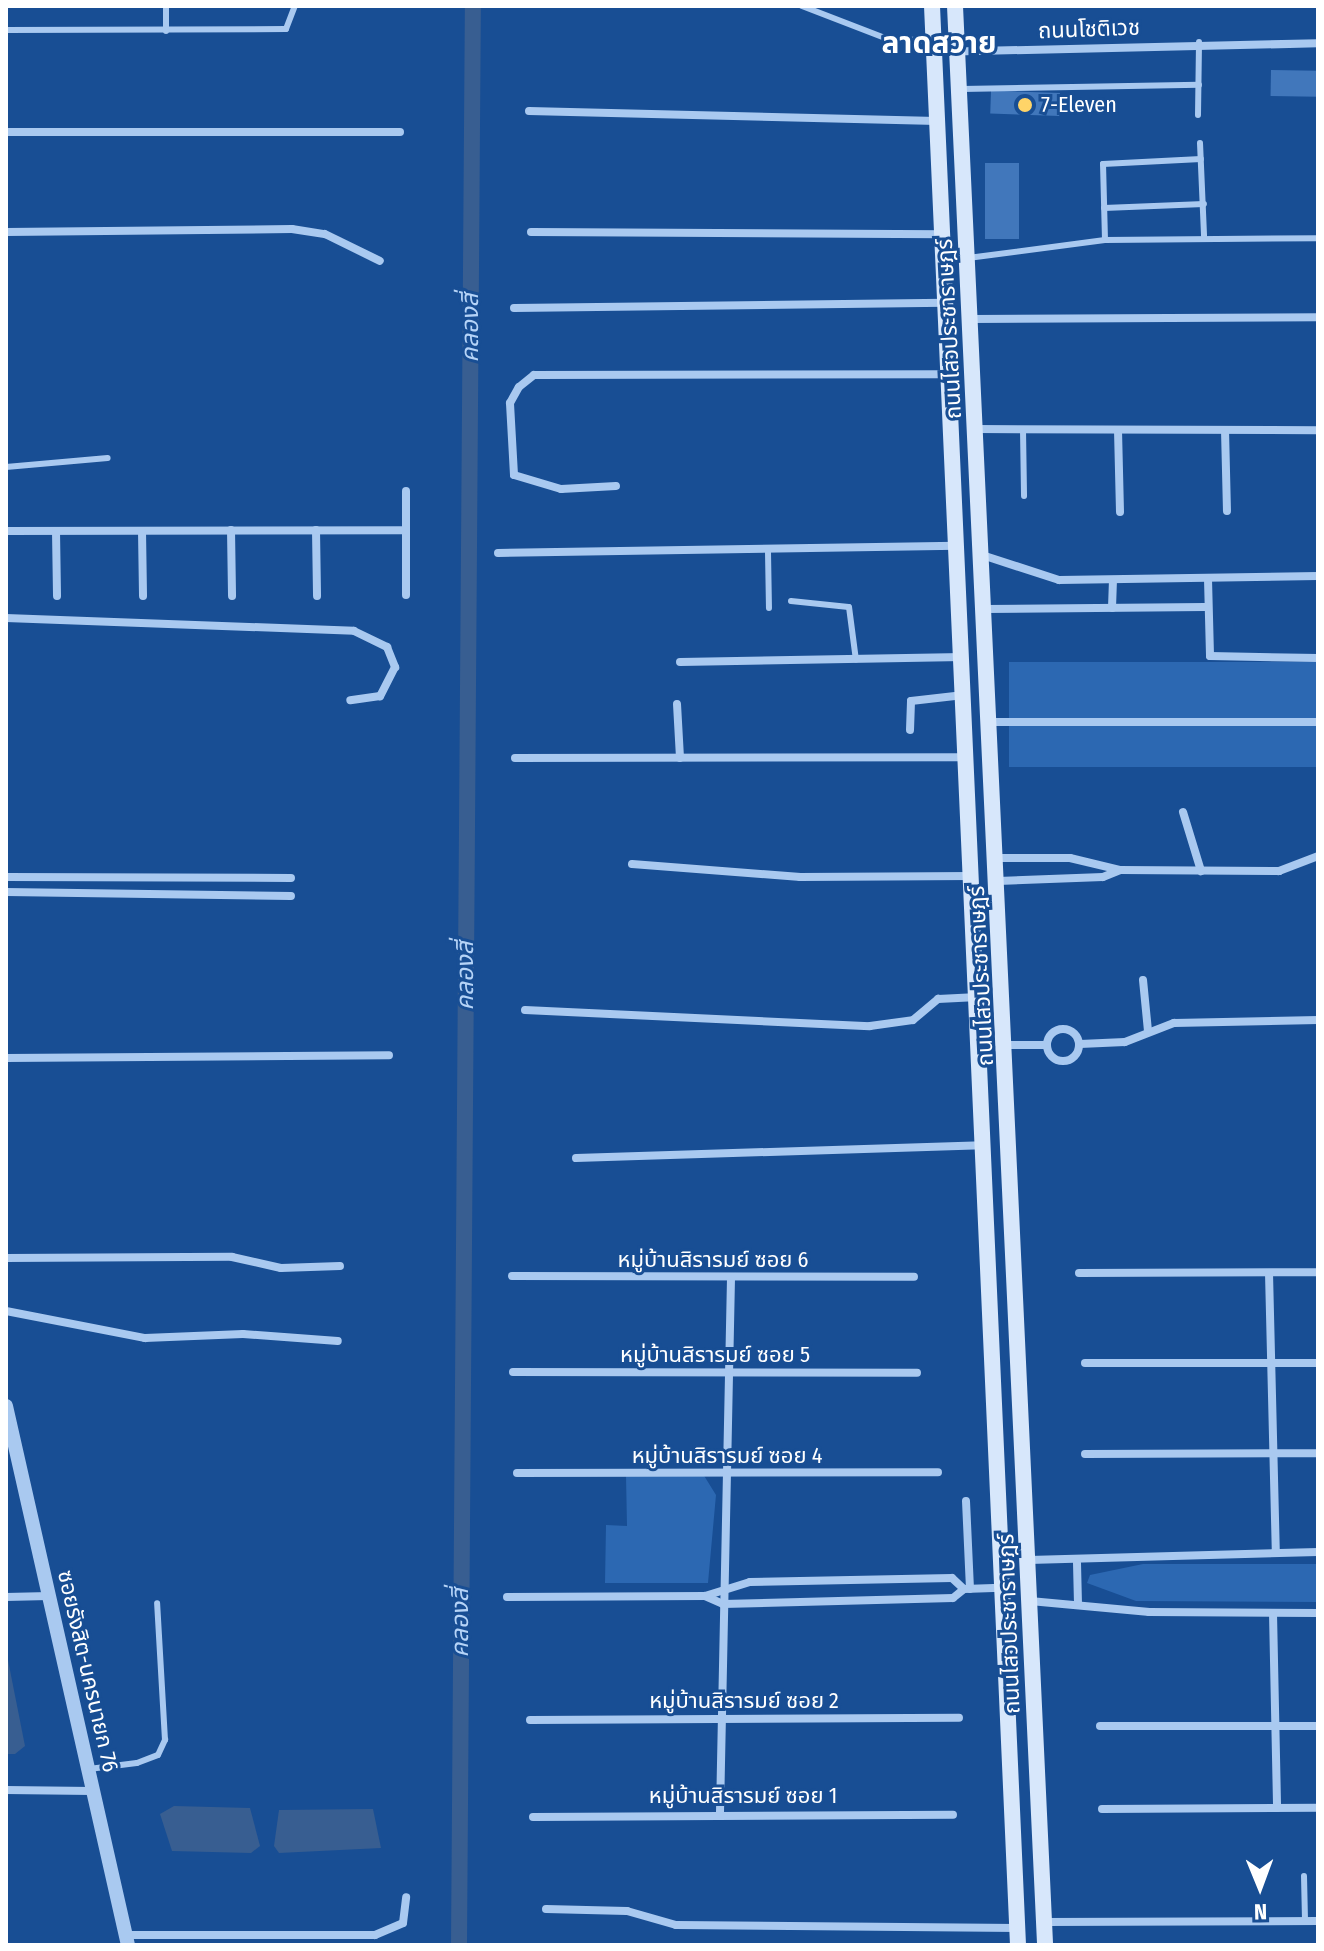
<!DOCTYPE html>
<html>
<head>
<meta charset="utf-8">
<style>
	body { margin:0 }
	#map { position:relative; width:1324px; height:1951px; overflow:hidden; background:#184e94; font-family:"Fira Sans Condensed","Noto Sans Thai",sans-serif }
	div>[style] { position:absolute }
	.green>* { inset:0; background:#2c68b2; transform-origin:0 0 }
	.water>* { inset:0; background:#385e91 }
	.canal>* { height:16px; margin:-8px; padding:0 8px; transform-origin:8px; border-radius:8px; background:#385e91 }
	.building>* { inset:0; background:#4177bb; transform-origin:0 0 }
	.service>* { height:6px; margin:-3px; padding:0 3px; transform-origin:3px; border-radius:3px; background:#a9c9f0 }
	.minor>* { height:8px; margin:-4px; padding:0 4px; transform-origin:4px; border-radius:4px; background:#a9c9f0 }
	.minor>.ring { margin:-4px; padding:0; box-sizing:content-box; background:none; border:8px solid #a9c9f0; border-radius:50% }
	.tertiary>* { height:14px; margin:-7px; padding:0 7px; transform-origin:7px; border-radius:7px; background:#a9c9f0 }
	.secondary>* { height:16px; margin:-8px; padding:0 8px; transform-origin:8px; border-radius:8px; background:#d7e7fb }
	.dots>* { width:22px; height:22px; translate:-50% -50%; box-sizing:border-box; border:4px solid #184e94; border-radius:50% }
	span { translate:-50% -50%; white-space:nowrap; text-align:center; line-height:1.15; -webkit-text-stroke:6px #184e94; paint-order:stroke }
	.street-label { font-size:22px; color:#fff }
	.poi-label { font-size:22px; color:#fff }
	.left { translate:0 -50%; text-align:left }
	.water-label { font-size:24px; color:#b5d3f7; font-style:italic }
	.district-label { font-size:30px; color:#fff; font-weight:700 }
	.frame { position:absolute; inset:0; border:8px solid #fff; pointer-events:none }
	.north { position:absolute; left:1220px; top:1847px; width:80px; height:80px; -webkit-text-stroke:6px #184e94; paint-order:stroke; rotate:179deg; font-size:22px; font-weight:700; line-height:32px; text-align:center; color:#fff }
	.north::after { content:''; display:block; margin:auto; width:28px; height:36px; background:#fff; clip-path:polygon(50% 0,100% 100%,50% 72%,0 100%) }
</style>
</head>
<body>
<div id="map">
	<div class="green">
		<i style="left:1009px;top:662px;width:309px;height:105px"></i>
		<i style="clip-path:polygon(703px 1474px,716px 1495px,708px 1583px,605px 1583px,606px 1525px,627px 1526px,626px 1476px)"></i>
		<i style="clip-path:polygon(1143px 1564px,1318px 1564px,1318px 1602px,1136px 1601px,1087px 1583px,1090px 1575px)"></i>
	</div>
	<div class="water">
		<i style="clip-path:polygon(6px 1650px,25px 1746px,15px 1754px,6px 1754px)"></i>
		<i style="clip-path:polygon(174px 1806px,250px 1808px,260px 1846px,251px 1853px,172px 1851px,160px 1814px)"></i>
		<i style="clip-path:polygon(373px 1809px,381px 1848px,279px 1853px,274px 1846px,279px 1810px)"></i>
	</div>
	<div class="canal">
		<i style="left:459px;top:1945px;width:1939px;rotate:-89.59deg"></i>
	</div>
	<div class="building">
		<i style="left:1271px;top:70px;width:47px;height:26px;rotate:1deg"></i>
		<i style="left:1060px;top:93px;width:23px;height:69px;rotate:92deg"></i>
		<i style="left:985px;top:163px;width:34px;height:76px"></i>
	</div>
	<div class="service">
		<i style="left:166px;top:6px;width:25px;rotate:90deg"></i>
		<i style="left:802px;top:6px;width:89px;rotate:21.1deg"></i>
		<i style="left:885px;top:38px;width:47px;rotate:3.7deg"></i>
		<i style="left:6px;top:30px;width:280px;rotate:-0.2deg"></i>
		<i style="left:286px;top:29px;width:25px;rotate:-69deg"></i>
		<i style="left:962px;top:89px;width:237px;rotate:-1deg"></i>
		<i style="left:1198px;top:115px;width:73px;rotate:-89.2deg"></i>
		<i style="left:1200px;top:143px;width:93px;rotate:87.5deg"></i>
		<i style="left:1104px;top:208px;width:100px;rotate:-2.3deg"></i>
		<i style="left:1105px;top:240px;width:76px;rotate:-91.5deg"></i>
		<i style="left:1103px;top:164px;width:98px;rotate:-2.9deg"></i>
		<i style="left:968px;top:258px;width:138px;rotate:-7.5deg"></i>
		<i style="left:1105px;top:240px;width:213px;rotate:-0.5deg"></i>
		<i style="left:1023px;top:430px;width:66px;rotate:89.1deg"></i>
		<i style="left:6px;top:467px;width:102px;rotate:-5deg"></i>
		<i style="left:768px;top:552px;width:56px;rotate:89deg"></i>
		<i style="left:791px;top:601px;width:58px;rotate:5.9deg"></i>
		<i style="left:849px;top:607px;width:53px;rotate:82.5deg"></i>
		<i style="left:89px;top:1769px;width:48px;rotate:-7.1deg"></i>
		<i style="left:137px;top:1763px;width:22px;rotate:-21deg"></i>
		<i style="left:158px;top:1755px;width:17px;rotate:-65deg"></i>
		<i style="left:165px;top:1740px;width:137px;rotate:-93.3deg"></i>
		<i style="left:1304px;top:1876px;width:45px;rotate:88.7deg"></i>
	</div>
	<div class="minor">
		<i style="left:934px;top:52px;width:384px;rotate:-1.3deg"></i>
		<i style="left:529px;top:111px;width:408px;rotate:1.4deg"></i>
		<i style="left:6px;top:132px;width:394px"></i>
		<i style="left:6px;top:232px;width:286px;rotate:-0.6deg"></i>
		<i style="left:292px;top:229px;width:33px;rotate:9deg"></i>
		<i style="left:325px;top:234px;width:61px;rotate:26.1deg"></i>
		<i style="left:531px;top:232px;width:411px;rotate:0.3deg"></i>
		<i style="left:514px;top:308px;width:431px;rotate:-0.7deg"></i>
		<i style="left:971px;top:319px;width:347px;rotate:-0.3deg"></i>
		<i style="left:976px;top:429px;width:342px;rotate:0.2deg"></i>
		<i style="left:1118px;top:430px;width:82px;rotate:88.6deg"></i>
		<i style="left:1225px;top:430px;width:81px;rotate:88.6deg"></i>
		<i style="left:616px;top:486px;width:55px;rotate:176.9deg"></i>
		<i style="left:561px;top:489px;width:49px;rotate:-163.4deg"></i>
		<i style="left:514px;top:475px;width:72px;rotate:-93.2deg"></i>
		<i style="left:510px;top:403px;width:18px;rotate:-61deg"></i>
		<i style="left:519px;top:387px;width:19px;rotate:-39deg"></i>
		<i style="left:534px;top:375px;width:415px;rotate:-0.1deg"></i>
		<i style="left:406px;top:491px;width:104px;rotate:90deg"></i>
		<i style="left:231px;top:530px;width:66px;rotate:89.1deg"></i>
		<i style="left:316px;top:530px;width:66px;rotate:89.1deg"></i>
		<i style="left:6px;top:531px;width:399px;rotate:-0.1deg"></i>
		<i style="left:56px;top:531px;width:65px;rotate:89.1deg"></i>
		<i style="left:142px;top:531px;width:65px;rotate:89.1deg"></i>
		<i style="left:498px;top:553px;width:459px;rotate:-0.9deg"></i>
		<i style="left:982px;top:555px;width:81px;rotate:18deg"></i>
		<i style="left:1059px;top:580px;width:259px;rotate:-0.9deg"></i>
		<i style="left:1208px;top:579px;width:77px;rotate:88.5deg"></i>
		<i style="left:1210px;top:656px;width:108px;rotate:1.1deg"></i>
		<i style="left:1112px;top:608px;width:27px;rotate:-88deg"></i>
		<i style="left:985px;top:609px;width:220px;rotate:-0.5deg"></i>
		<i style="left:6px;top:618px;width:348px;rotate:2.1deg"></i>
		<i style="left:354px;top:631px;width:37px;rotate:26deg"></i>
		<i style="left:387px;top:647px;width:22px;rotate:68deg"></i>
		<i style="left:395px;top:667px;width:33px;rotate:117deg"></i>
		<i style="left:380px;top:696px;width:30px;rotate:172deg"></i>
		<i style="left:680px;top:662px;width:283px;rotate:-1deg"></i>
		<i style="left:677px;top:704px;width:54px;rotate:86.8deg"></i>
		<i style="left:990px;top:722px;width:328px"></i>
		<i style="left:910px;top:730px;width:29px;rotate:-88deg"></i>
		<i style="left:911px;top:701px;width:53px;rotate:-6.5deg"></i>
		<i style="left:515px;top:758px;width:452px;rotate:-0.1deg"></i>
		<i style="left:1183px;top:812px;width:62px;rotate:73deg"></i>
		<i style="left:997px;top:858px;width:73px"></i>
		<i style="left:1070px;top:858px;width:51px;rotate:13.5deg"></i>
		<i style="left:1120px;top:870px;width:159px;rotate:0.4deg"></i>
		<i style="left:1279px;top:871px;width:42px;rotate:-21deg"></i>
		<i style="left:632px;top:864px;width:169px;rotate:4.4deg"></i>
		<i style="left:800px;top:877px;width:172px;rotate:-0.3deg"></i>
		<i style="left:6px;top:877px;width:285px;rotate:0.2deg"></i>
		<i style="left:998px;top:881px;width:105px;rotate:-2.2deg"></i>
		<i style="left:1103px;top:877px;width:18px;rotate:-22deg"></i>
		<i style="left:6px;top:892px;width:285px;rotate:0.8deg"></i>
		<i style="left:1143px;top:980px;width:51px;rotate:84.4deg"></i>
		<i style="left:525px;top:1010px;width:345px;rotate:2.7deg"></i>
		<i style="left:870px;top:1026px;width:43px;rotate:-7.9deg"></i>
		<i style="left:913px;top:1020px;width:33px;rotate:-40deg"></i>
		<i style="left:938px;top:999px;width:40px;rotate:-2.9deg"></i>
		<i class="ring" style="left:1047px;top:1029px;width:24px;height:24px"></i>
		<i style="left:1080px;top:1044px;width:45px;rotate:-2.5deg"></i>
		<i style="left:1125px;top:1042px;width:53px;rotate:-21.2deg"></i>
		<i style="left:1174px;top:1023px;width:144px;rotate:-1.2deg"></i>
		<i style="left:1006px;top:1045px;width:41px"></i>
		<i style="left:6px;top:1058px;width:383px;rotate:-0.4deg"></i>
		<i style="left:576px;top:1158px;width:406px;rotate:-1.8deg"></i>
		<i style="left:6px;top:1258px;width:226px;rotate:-0.3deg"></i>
		<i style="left:232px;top:1257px;width:50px;rotate:12.7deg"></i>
		<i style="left:281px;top:1268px;width:59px;rotate:-1.9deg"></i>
		<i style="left:1079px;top:1273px;width:239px;rotate:-0.2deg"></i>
		<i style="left:1269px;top:1273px;width:279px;rotate:88.6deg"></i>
		<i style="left:512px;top:1276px;width:402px;rotate:0.1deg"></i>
		<i style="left:6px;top:1311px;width:142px;rotate:11deg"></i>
		<i style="left:145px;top:1338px;width:98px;rotate:-2.3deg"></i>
		<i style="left:243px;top:1334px;width:95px;rotate:4.2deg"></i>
		<i style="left:1085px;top:1363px;width:233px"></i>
		<i style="left:513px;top:1372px;width:404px;rotate:0.1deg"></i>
		<i style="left:1085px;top:1454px;width:233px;rotate:-0.2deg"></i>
		<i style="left:517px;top:1473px;width:421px;rotate:-0.1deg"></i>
		<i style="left:966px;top:1501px;width:88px;rotate:87.4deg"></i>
		<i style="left:1029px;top:1560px;width:289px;rotate:-1.6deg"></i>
		<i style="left:1077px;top:1563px;width:40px;rotate:88.6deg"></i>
		<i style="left:705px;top:1596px;width:47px;rotate:-17.3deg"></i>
		<i style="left:750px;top:1582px;width:202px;rotate:-1.1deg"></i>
		<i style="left:952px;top:1578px;width:16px;rotate:43deg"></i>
		<i style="left:6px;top:1597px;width:43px;rotate:-1.3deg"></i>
		<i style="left:507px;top:1597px;width:198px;rotate:-0.3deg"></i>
		<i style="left:705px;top:1596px;width:20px;rotate:24deg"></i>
		<i style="left:723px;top:1604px;width:230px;rotate:-1.5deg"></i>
		<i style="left:953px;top:1598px;width:14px;rotate:-39deg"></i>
		<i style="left:964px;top:1589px;width:37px;rotate:-2deg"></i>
		<i style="left:1030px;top:1601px;width:120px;rotate:5.3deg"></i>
		<i style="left:1149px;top:1612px;width:169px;rotate:0.3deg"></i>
		<i style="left:1273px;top:1613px;width:195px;rotate:88.8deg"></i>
		<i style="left:530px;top:1720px;width:429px;rotate:-0.3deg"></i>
		<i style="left:1100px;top:1726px;width:218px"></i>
		<i style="left:6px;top:1790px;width:86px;rotate:0.7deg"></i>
		<i style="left:1102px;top:1809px;width:216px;rotate:-0.3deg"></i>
		<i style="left:720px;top:1812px;width:533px;rotate:-88.82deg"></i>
		<i style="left:533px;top:1817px;width:420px;rotate:-0.3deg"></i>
		<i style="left:546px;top:1909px;width:81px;rotate:1.4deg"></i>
		<i style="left:627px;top:1911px;width:51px;rotate:15.9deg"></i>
		<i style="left:676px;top:1925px;width:341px;rotate:0.5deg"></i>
		<i style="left:1044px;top:1922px;width:274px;rotate:-0.2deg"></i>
		<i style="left:126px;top:1935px;width:249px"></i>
		<i style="left:375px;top:1935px;width:30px;rotate:-23deg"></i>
		<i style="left:403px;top:1923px;width:26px;rotate:-83deg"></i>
	</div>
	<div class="tertiary">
		<i style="left:6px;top:1406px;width:553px;rotate:77.25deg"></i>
	</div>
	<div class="secondary">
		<i style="left:932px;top:6px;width:1941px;rotate:87.46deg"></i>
		<i style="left:955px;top:6px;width:1941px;rotate:87.34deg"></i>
	</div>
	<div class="dots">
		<i style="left:1025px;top:105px;background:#ffd468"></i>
	</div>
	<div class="street-label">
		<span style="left:1089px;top:29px;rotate:-2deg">ถนนโชติเวช</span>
		<span style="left:949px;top:329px;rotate:-93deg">ถนนไสวประชาราษฎร์</span>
		<span style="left:981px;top:976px;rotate:-93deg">ถนนไสวประชาราษฎร์</span>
		<span style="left:713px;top:1260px">หมู่บ้านสิรารมย์ ซอย 6</span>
		<span style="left:715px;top:1355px">หมู่บ้านสิรารมย์ ซอย 5</span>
		<span style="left:727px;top:1456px">หมู่บ้านสิรารมย์ ซอย 4</span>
		<span style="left:1009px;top:1624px;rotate:-92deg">ถนนไสวประชาราษฎร์</span>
		<span style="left:88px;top:1671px;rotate:77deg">ซอยรังสิต-นครนายก 76</span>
		<span style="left:744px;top:1701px">หมู่บ้านสิรารมย์ ซอย 2</span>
		<span style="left:743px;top:1796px">หมู่บ้านสิรารมย์ ซอย 1</span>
	</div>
	<div class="poi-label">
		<span class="left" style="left:1041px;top:105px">7-Eleven</span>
	</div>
	<div class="water-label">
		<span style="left:471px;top:328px;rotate:-90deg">คลองสี่</span>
		<span style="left:466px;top:976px;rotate:-90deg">คลองสี่</span>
		<span style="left:461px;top:1623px;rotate:-90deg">คลองสี่</span>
	</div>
	<div class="district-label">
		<span style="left:939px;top:43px">ลาดสวาย</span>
	</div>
	<div class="frame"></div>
	<div class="north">N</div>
</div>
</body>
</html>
